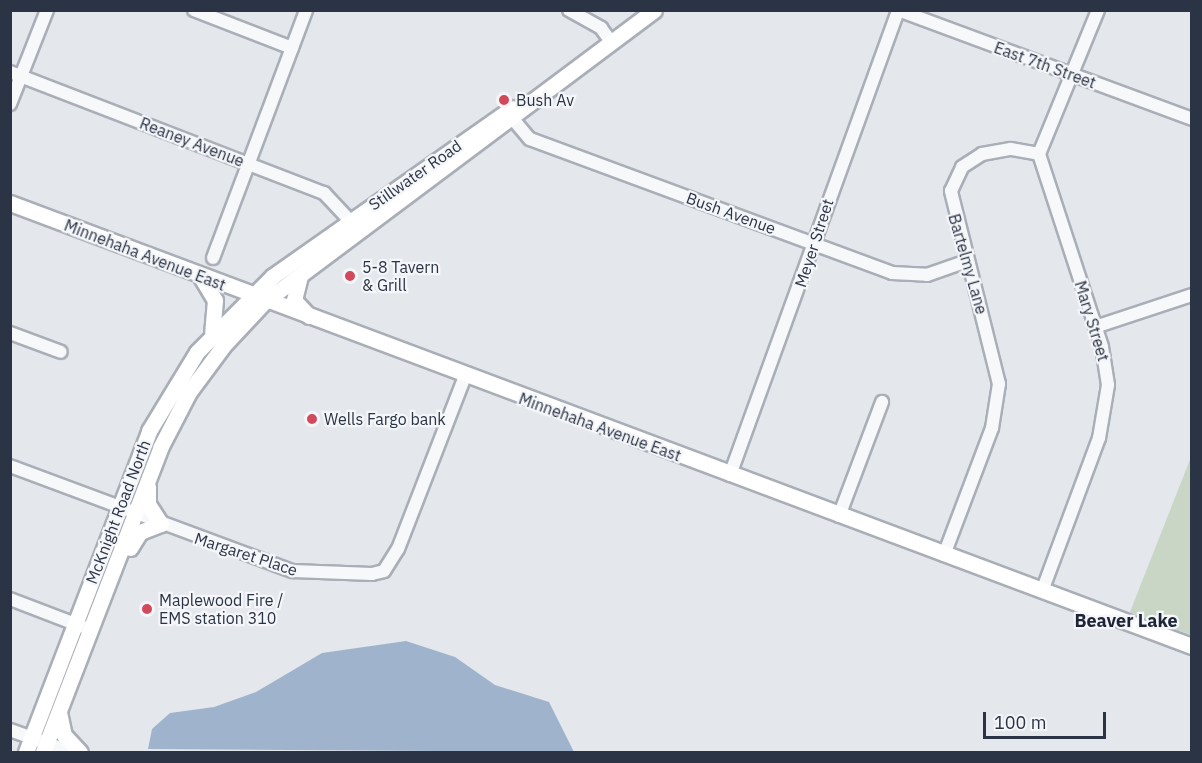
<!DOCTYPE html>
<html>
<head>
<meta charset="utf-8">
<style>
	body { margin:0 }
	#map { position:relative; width:1202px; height:763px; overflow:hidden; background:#e4e7ec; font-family:"IBM Plex Sans",sans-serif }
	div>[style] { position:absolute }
	.green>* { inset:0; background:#c9d6c5 }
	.water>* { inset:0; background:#9fb4cc }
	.roads { filter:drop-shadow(2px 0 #a9aeb7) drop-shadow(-2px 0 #a9aeb7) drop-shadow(0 2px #a9aeb7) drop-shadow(0 -2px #a9aeb7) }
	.minor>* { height:12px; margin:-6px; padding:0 6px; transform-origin:6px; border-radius:6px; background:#f7f8fa }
	.major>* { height:15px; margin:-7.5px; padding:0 7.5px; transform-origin:7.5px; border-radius:7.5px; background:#fff }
	.dots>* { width:16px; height:16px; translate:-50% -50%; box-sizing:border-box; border:3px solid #f4f6f9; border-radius:50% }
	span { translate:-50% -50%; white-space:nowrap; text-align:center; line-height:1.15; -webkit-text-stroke:4.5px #f4f6f9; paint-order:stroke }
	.street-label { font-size:16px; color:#2b3445 }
	.poi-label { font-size:16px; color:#2b3445 }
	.left { translate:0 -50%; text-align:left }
	.neighbourhood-label { font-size:18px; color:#1d2536; font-weight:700 }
	.frame { position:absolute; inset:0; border:12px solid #2b3445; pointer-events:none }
	.scale { position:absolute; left:983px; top:712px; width:123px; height:27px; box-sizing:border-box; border:3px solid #2b3445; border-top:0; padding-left:8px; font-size:18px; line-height:21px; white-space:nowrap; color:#2b3445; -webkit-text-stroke:4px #f4f6f9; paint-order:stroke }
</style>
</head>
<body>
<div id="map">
	<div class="green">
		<i style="clip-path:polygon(1191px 457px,1192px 635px,1191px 635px,1130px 612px)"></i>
	</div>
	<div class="water">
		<i style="clip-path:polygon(406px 641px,455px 657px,495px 685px,549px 702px,574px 752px,148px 749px,152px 729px,170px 713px,214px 707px,256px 692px,322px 653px)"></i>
	</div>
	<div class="roads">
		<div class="minor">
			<i style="left:194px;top:10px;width:105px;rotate:21.2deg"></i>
			<i style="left:569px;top:10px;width:37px;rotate:29deg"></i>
			<i style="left:601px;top:28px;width:17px;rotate:54deg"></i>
			<i style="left:10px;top:72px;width:337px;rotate:21.1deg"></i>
			<i style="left:324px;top:193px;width:47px;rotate:46.7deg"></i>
			<i style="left:10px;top:104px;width:101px;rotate:-68.5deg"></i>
			<i style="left:507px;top:112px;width:35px;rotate:50deg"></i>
			<i style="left:530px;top:139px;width:386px;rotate:20.3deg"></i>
			<i style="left:892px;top:273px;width:35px;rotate:3deg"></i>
			<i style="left:927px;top:275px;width:42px;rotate:-19.3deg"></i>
			<i style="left:1039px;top:154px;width:203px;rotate:71.9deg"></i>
			<i style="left:1102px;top:347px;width:38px;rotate:81deg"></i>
			<i style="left:1108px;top:385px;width:54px;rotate:99.6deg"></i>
			<i style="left:1099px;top:438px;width:163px;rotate:110.4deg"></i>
			<i style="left:1039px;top:154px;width:156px;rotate:-67.7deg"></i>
			<i style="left:213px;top:258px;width:265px;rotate:-69.4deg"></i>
			<i style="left:1095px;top:327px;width:102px;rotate:-18.3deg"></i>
			<i style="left:10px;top:333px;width:54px;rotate:20.4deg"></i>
			<i style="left:10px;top:466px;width:302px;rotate:20.4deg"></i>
			<i style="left:293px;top:571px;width:79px;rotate:2.2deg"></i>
			<i style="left:372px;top:574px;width:12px;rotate:-14deg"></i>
			<i style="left:384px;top:571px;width:26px;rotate:-58deg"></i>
			<i style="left:398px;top:549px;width:186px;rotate:-68.8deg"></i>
			<i style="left:730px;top:475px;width:494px;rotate:-70.1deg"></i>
			<i style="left:898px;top:10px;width:314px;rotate:20.3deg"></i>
			<i style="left:839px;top:516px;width:122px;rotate:-69.3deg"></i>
			<i style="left:944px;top:555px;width:136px;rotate:-69.3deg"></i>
			<i style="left:992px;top:428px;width:45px;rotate:-81deg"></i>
			<i style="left:999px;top:384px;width:199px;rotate:-104deg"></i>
			<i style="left:951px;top:191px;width:26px;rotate:-65deg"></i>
			<i style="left:962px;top:167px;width:24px;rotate:-33deg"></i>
			<i style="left:982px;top:154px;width:29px;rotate:-10deg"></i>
			<i style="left:1011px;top:149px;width:28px;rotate:10deg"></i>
			<i style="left:10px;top:599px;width:78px;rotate:21deg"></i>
			<i style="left:10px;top:730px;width:65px;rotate:19.8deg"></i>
		</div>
		<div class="major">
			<i style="left:10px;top:203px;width:1262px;rotate:20.55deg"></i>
			<i style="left:300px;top:276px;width:25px;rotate:104deg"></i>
			<i style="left:294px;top:300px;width:22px;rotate:47deg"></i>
			<i style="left:201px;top:277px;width:27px;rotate:59deg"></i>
			<i style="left:215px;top:300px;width:32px;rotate:95deg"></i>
			<i style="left:130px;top:548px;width:19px;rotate:-58deg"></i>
			<i style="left:140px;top:532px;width:22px;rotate:-21deg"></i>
			<i style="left:161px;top:524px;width:24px;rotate:-123deg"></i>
			<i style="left:148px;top:504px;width:17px;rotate:-90deg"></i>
			<i style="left:59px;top:712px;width:24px;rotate:78deg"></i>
			<i style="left:64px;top:735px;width:23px;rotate:47deg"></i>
			<i style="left:26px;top:752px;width:344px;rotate:-69deg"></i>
			<i style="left:149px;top:431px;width:92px;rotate:-58.7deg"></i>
			<i style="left:197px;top:352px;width:107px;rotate:-45deg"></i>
			<i style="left:273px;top:276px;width:292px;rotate:-35.1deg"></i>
			<i style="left:43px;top:752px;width:326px;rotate:-68.9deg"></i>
			<i style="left:160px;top:448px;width:63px;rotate:-62.6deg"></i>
			<i style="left:189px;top:392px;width:57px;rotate:-53.5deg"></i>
			<i style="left:223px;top:346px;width:60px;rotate:-47deg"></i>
			<i style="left:264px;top:302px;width:487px;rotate:-36.8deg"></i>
		</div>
	</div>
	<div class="dots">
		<i style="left:504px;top:100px;background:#d1495b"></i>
		<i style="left:350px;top:276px;background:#d1495b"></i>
		<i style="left:312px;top:419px;background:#d1495b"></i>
		<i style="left:147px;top:609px;background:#d1495b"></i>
	</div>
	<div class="street-label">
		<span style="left:1045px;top:65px;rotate:20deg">East 7th Street</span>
		<span style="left:192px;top:142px;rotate:21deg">Reaney Avenue</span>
		<span style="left:415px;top:175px;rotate:-35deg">Stillwater Road</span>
		<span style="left:731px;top:213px;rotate:20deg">Bush Avenue</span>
		<span style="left:814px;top:243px;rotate:-72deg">Meyer Street</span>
		<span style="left:145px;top:255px;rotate:21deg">Minnehaha Avenue East</span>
		<span style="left:968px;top:264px;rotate:74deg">Bartelmy Lane</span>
		<span style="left:1092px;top:321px;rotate:73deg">Mary Street</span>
		<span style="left:600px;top:427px;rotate:20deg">Minnehaha Avenue East</span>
		<span style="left:118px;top:512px;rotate:-69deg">McKnight Road North</span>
		<span style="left:246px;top:554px;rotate:18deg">Margaret Place</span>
	</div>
	<div class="poi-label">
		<span class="left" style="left:516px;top:100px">Bush Av</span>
		<span class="left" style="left:362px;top:276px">5-8 Tavern<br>&amp; Grill</span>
		<span class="left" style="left:324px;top:419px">Wells Fargo bank</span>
		<span class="left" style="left:159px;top:609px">Maplewood Fire /<br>EMS station 310</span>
	</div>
	<div class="neighbourhood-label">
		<span style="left:1126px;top:621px">Beaver Lake</span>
	</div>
	<div class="frame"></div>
	<div class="scale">100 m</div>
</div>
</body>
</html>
